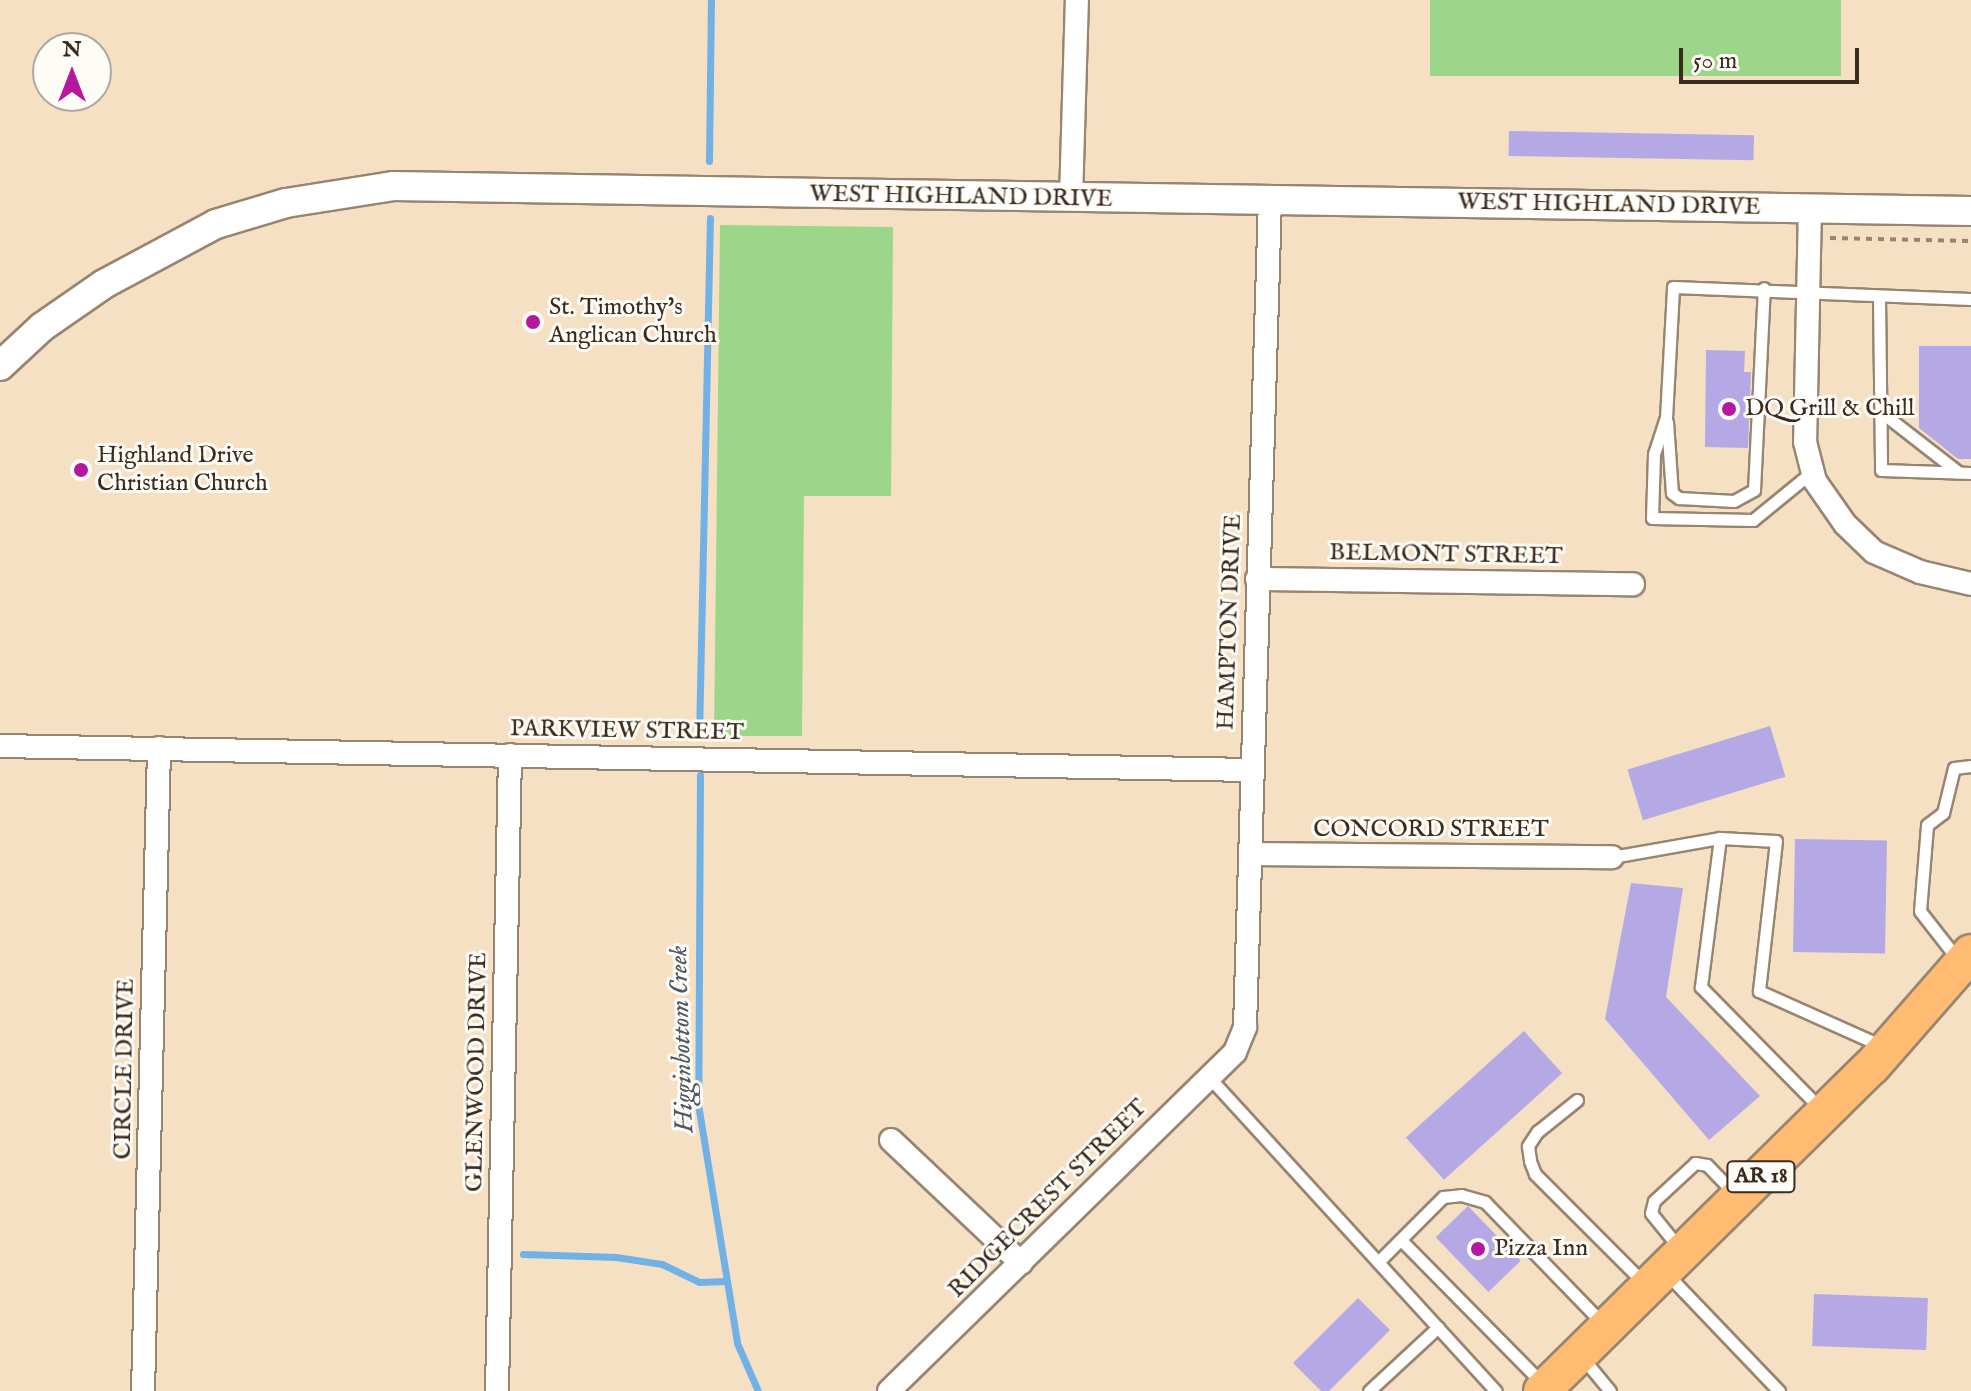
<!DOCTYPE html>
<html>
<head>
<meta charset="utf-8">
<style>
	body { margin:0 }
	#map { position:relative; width:1971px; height:1391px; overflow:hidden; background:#f5e0c4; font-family:"IM FELL English",serif }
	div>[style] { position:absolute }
	.green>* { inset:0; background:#9bd689; transform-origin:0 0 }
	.stream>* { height:7px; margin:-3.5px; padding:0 3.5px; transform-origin:3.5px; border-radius:3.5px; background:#72b1e5 }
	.building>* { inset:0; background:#b4a9e4; transform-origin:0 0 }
	.path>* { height:4px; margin-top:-2px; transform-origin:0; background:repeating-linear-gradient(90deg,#988571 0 6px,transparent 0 12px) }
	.roads { filter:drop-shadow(2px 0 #988571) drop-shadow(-2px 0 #988571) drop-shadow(0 2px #988571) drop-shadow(0 -2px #988571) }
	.service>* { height:11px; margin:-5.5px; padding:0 5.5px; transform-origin:5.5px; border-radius:5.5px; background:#fff }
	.minor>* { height:22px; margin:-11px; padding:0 11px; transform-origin:11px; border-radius:11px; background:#fff }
	.tertiary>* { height:28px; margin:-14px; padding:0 14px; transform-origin:14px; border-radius:14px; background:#fff }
	.primary>* { height:36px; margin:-18px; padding:0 18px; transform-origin:18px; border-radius:18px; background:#febb71 }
	.dots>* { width:22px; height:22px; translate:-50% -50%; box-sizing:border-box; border:4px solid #fdfcf7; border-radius:50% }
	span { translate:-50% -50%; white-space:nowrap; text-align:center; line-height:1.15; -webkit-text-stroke:6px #fdfcf7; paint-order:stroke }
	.shield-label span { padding:2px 6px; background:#fdfcf7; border:2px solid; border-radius:6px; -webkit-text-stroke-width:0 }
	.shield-label { font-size:22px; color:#3b2a1e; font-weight:700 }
	.street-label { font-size:24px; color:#3b2a1e }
	.poi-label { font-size:24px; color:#3b2a1e }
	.left { translate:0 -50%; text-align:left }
	.water-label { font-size:26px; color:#4e5964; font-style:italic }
	.north { position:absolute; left:32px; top:32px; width:80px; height:80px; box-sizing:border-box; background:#fdfcf7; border:2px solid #afa8a0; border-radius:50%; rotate:0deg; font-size:22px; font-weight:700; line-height:32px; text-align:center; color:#3b2a1e }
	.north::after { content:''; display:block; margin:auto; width:28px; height:36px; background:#b5179e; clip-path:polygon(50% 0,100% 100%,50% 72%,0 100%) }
	.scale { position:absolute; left:1679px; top:48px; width:180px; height:36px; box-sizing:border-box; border:4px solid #3b2a1e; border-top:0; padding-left:10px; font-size:24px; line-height:28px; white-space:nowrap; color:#3b2a1e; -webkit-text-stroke:6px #fdfcf7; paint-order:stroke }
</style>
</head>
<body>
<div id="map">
	<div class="green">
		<i style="left:1430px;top:0;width:411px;height:76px"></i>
		<i style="clip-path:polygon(720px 225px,893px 227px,891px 496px,804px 496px,802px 736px,714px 736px)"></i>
	</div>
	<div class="stream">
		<i style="left:709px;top:161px;width:161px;rotate:-89.3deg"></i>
		<i style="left:699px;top:737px;width:519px;rotate:-88.79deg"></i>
		<i style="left:700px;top:775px;width:329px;rotate:90.3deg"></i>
		<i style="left:698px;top:1104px;width:242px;rotate:80.7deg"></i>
		<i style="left:737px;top:1343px;width:52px;rotate:66.4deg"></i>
		<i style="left:523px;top:1254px;width:93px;rotate:1.8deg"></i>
		<i style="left:616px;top:1257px;width:47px;rotate:8.7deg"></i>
		<i style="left:662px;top:1264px;width:41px;rotate:25.9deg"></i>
		<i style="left:699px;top:1282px;width:27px;rotate:-2deg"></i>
	</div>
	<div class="building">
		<i style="left:1509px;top:131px;width:245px;height:25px;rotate:1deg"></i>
		<i style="clip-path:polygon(1919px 346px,1971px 346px,1971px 459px,1958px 459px,1919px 428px)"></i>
		<i style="clip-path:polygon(1706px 350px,1745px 351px,1744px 372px,1751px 372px,1748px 448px,1705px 447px)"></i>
		<i style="left:1770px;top:726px;width:53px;height:149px;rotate:73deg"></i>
		<i style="left:1795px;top:839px;width:92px;height:113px;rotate:1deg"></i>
		<i style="clip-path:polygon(1631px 883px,1683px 888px,1666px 997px,1760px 1096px,1709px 1140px,1605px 1019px)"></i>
		<i style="left:1524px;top:1031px;width:57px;height:159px;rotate:48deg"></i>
		<i style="left:1468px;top:1206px;width:76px;height:45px;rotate:46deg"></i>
		<i style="left:1814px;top:1294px;width:114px;height:52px;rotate:2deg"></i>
		<i style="clip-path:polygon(1358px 1298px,1390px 1330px,1329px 1391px,1321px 1391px,1293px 1363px)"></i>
	</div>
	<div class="path">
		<i style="left:1830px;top:238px;width:141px;rotate:1.2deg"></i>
	</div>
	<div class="roads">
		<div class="service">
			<i style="left:1879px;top:298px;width:172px;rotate:89.3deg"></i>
			<i style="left:1881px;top:470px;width:90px;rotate:1.9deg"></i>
			<i style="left:1881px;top:412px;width:98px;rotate:37.9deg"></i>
			<i style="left:1667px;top:422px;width:71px;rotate:86deg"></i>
			<i style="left:1672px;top:493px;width:9px;rotate:36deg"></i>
			<i style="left:1679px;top:498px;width:55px;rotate:3.1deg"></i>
			<i style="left:1734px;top:501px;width:23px;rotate:-29deg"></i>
			<i style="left:1754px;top:490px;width:202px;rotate:-87.2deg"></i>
			<i style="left:1813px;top:471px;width:77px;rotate:140.8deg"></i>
			<i style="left:1753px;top:520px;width:101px;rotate:-178.9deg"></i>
			<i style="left:1652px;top:518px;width:64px;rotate:-88.2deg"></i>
			<i style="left:1654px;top:454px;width:38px;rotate:-72deg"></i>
			<i style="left:1666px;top:418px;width:131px;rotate:-86.9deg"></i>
			<i style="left:1673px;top:287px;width:298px;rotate:2.3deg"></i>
			<i style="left:1720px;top:838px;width:56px;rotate:3.1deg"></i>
			<i style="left:1776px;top:841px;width:151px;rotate:96.5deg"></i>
			<i style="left:1759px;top:991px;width:135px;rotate:24.1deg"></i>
			<i style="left:1612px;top:857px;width:110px;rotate:-10deg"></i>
			<i style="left:1720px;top:838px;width:150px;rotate:97.3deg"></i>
			<i style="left:1701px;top:987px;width:173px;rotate:45.5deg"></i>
			<i style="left:1959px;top:961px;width:63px;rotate:-128deg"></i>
			<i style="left:1920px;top:911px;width:86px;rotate:-85.3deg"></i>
			<i style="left:1927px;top:825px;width:20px;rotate:-37deg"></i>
			<i style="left:1943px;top:813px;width:46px;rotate:-76.3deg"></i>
			<i style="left:1954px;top:768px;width:17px;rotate:-7deg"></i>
			<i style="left:1209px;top:1077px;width:425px;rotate:47.6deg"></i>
			<i style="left:1577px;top:1100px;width:51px;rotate:141.3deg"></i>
			<i style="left:1537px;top:1132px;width:17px;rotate:123deg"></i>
			<i style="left:1528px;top:1146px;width:15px;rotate:82deg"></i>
			<i style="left:1530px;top:1161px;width:14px;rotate:69deg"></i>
			<i style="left:1535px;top:1174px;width:156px;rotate:45deg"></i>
			<i style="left:1401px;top:1240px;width:202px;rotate:45.4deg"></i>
			<i style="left:1680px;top:1249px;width:46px;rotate:-128.9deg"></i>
			<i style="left:1651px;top:1213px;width:12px;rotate:-76deg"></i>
			<i style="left:1654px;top:1201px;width:56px;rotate:-42.8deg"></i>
			<i style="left:1695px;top:1163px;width:12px;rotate:9deg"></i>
			<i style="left:1707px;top:1165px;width:42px;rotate:46deg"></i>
			<i style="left:1378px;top:1262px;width:92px;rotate:-45deg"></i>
			<i style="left:1443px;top:1197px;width:18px;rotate:-6deg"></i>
			<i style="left:1461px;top:1195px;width:25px;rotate:16deg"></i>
			<i style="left:1485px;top:1202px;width:171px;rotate:45.9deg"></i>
			<i style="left:1668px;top:1275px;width:161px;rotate:46.3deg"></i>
			<i style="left:1582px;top:1357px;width:44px;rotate:50.5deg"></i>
			<i style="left:1369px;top:1391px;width:94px;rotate:-42.8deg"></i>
		</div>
		<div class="minor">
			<i style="left:1071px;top:199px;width:199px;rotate:-88.3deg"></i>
			<i style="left:1810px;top:207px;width:235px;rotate:91.2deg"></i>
			<i style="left:1805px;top:442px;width:40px;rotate:75.6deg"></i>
			<i style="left:1815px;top:481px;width:52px;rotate:55.1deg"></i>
			<i style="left:1845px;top:524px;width:40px;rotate:44deg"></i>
			<i style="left:1874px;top:552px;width:50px;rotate:23.5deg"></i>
			<i style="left:1920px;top:572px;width:52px;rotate:13.2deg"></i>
			<i style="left:1257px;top:579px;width:376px;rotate:0.8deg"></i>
			<i style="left:0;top:746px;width:1252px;rotate:1.1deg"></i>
			<i style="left:1250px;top:854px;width:362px;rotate:0.5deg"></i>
			<i style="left:891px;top:1140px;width:179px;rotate:43.4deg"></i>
			<i style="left:143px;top:1391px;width:643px;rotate:-88.57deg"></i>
			<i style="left:497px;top:1391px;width:636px;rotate:-88.83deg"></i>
			<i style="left:889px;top:1391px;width:484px;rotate:-44.4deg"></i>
			<i style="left:1235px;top:1052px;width:27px;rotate:-68deg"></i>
			<i style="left:1245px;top:1027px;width:826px;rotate:-88.27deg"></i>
		</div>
		<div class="tertiary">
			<i style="left:0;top:366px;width:57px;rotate:-42.9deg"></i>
			<i style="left:42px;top:327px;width:75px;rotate:-34.7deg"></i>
			<i style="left:104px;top:284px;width:127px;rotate:-28.2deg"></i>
			<i style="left:216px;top:224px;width:73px;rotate:-16.7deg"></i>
			<i style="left:286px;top:203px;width:108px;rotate:-9deg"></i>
			<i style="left:393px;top:186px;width:1578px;rotate:0.91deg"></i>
		</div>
		<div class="primary">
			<i style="left:1542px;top:1391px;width:463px;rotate:-44.6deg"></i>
			<i style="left:1872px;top:1066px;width:150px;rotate:-48.8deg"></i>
		</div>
	</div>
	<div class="dots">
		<i style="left:533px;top:322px;background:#b5179e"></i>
		<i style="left:1729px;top:409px;background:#b5179e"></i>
		<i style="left:81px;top:470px;background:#b5179e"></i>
		<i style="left:1478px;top:1249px;background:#b5179e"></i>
	</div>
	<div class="shield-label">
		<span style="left:1761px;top:1177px">AR 18</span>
	</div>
	<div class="street-label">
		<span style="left:961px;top:197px;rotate:1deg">WEST HIGHLAND DRIVE</span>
		<span style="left:1609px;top:205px;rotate:1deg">WEST HIGHLAND DRIVE</span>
		<span style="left:1446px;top:555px;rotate:1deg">BELMONT STREET</span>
		<span style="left:1230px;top:622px;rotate:-88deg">HAMPTON DRIVE</span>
		<span style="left:627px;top:731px;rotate:1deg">PARKVIEW STREET</span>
		<span style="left:1431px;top:830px">CONCORD STREET</span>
		<span style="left:125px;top:1069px;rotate:-89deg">CIRCLE DRIVE</span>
		<span style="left:477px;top:1072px;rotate:-89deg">GLENWOOD DRIVE</span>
		<span style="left:1048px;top:1199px;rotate:-45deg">RIDGECREST STREET</span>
	</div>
	<div class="poi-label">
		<span class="left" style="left:549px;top:322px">St. Timothy's<br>Anglican Church</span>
		<span class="left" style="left:1745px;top:409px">DQ Grill &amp; Chill</span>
		<span class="left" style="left:97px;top:470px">Highland Drive<br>Christian Church</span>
		<span class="left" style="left:1494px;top:1249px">Pizza Inn</span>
	</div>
	<div class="water-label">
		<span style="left:682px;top:1039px;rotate:-92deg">Higginbottom Creek</span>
	</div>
	<div class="north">N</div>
	<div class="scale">50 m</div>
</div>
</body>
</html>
